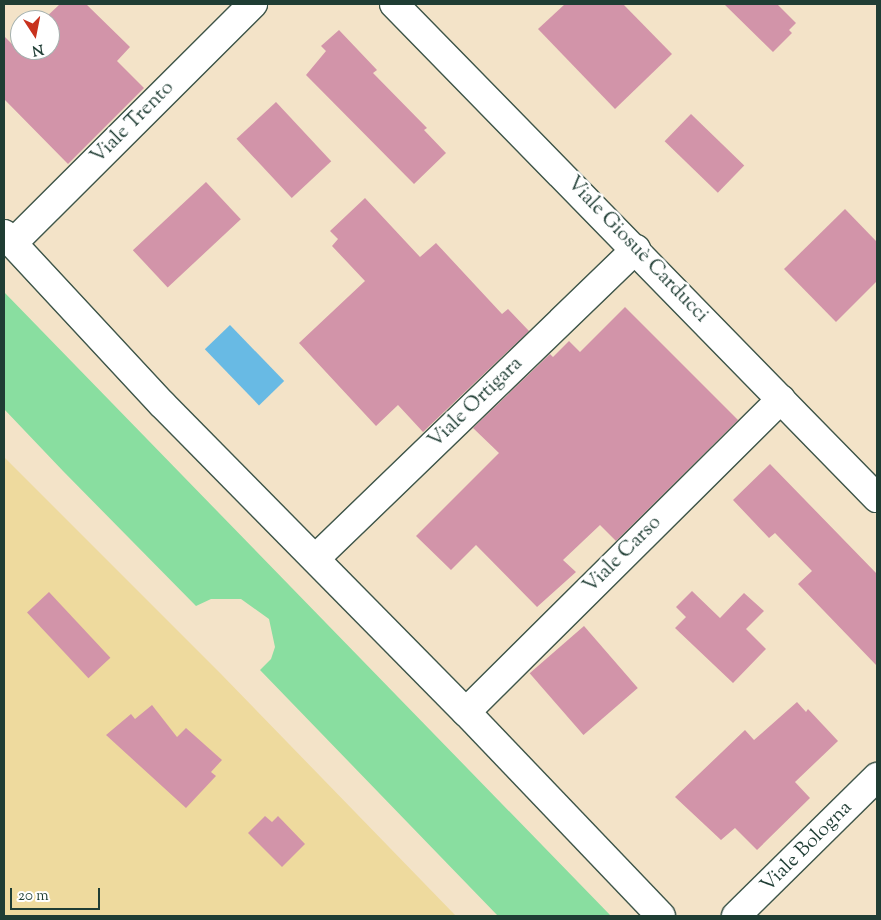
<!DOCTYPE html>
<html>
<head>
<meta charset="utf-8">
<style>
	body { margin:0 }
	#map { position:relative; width:881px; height:920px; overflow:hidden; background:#f3e3c8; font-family:"Sorts Mill Goudy",serif }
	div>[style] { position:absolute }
	.green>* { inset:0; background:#89dea0 }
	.sand>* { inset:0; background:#eeda9e }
	.water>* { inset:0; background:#68bae4; transform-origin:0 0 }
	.building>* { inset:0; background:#d294a9; transform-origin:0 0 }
	.roads { filter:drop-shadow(1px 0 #3f564a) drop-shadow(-1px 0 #3f564a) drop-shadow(0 1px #3f564a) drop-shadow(0 -1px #3f564a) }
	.street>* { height:28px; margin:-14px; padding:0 14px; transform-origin:14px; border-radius:14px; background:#fff }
	.secondary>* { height:28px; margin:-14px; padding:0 14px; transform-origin:14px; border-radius:14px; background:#fff }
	span { translate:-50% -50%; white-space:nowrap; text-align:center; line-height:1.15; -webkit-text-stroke:5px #fff; paint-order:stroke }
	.street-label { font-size:20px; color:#1f3d34 }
	.frame { position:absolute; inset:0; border:5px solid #1f3d34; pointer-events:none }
	.north { position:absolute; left:10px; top:10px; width:50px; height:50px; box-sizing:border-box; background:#fff; border:1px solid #a5b1ae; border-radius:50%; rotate:169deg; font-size:14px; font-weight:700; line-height:20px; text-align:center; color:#1f3d34 }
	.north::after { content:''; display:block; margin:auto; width:18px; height:22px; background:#c8321e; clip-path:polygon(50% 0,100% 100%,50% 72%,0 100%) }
	.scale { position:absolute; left:10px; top:888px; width:90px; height:22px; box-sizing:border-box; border:2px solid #1f3d34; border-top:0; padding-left:6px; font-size:15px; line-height:18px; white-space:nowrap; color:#1f3d34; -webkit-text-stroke:4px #fff; paint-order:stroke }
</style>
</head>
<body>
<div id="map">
	<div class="green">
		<i style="clip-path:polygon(4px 292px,611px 916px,498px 916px,260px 670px,271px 659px,275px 647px,269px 619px,241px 599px,211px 599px,196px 606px,63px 471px,4px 409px)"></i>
	</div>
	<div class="sand">
		<i style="clip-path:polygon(4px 457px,221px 674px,456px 916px,4px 916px)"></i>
	</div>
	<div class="water">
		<i style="left:230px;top:325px;width:78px;height:35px;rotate:46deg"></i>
	</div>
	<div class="building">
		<i style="clip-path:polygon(60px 4px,86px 4px,130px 47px,117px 61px,144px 88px,68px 164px,4px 99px,4px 36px,15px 47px,20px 43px,20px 50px,50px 50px,50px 20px,43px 20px)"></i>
		<i style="clip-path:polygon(565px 4px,623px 4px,672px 54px,615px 109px,538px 29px)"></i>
		<i style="clip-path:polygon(724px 4px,777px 4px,796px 23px,789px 30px,792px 33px,773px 52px)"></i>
		<i style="clip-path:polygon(339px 30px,377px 70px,373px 73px,427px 128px,424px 130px,446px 153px,414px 184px,306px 75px,326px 51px,321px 46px)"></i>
		<i style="left:276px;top:102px;width:81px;height:54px;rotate:47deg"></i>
		<i style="left:691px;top:114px;width:74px;height:38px;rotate:44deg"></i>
		<i style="left:206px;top:182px;width:51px;height:100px;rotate:47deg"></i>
		<i style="clip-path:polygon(365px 198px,420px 257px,436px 243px,502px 314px,508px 309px,529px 331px,423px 432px,398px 405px,376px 426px,299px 343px,365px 281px,332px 246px,338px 239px,330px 231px)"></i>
		<i style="clip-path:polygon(845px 209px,877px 242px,877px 281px,836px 322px,784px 269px)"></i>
		<i style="clip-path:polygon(625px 307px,738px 420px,616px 541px,600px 525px,563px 560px,576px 572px,537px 607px,476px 545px,451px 570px,416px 536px,499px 453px,473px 428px,550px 354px,553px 357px,569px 341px,580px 352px)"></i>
		<i style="clip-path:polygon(770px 464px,877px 574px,877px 666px,798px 584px,812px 571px,775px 533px,769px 538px,733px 500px)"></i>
		<i style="clip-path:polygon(692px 591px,720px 618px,744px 593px,764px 611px,746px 629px,766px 649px,733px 683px,675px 628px,686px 617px,676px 607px)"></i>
		<i style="left:49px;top:592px;width:90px;height:30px;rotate:47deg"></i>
		<i style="left:584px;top:626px;width:82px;height:72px;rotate:49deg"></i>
		<i style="clip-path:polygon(797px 702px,806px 712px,808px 709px,838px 741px,795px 782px,810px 798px,757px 850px,735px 828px,721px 840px,675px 797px,745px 730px,754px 740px)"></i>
		<i style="clip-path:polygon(152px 705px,177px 737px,186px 728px,222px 760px,211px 772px,216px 776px,186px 808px,106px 735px,131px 714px,135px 719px)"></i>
		<i style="clip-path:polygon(265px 816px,272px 822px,278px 816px,305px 844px,282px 867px,248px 833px)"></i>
	</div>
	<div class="roads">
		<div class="street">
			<i style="left:4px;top:234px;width:233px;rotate:47.1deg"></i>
			<i style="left:163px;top:405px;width:431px;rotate:45.4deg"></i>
			<i style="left:466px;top:712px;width:282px;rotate:46.3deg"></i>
			<i style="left:13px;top:243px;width:339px;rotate:-44.9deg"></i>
			<i style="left:316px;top:558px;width:445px;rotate:-44deg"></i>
			<i style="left:466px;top:712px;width:444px;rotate:-44.8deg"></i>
			<i style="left:736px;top:916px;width:198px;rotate:-44.6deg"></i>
		</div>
		<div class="secondary">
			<i style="left:394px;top:4px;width:691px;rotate:45.65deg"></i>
		</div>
	</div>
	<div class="street-label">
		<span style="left:133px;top:123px;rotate:-45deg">Viale Trento</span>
		<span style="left:637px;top:250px;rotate:46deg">Viale Giosuè Carducci</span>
		<span style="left:476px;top:403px;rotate:-44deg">Viale Ortigara</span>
		<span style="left:623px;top:555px;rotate:-45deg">Viale Carso</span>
		<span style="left:807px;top:847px;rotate:-45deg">Viale Bologna</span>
	</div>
	<div class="frame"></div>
	<div class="north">N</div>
	<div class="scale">20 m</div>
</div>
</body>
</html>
